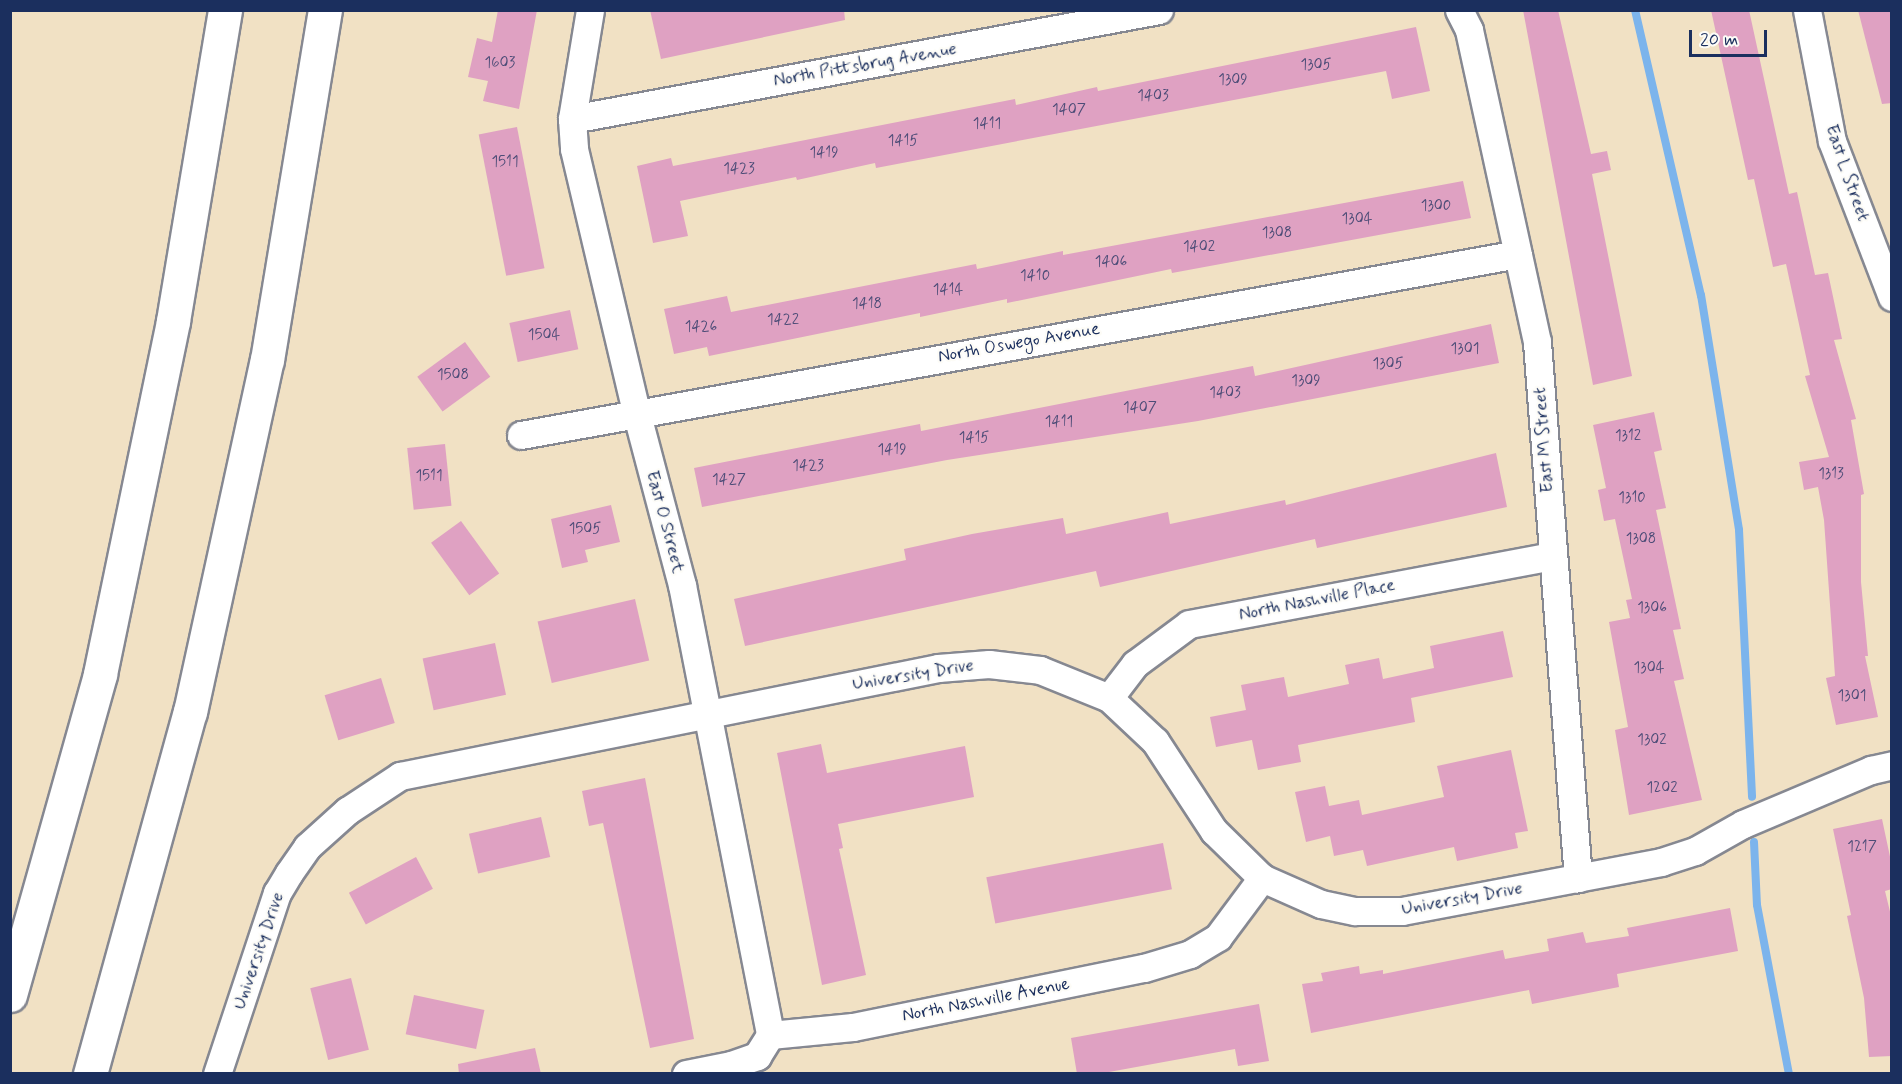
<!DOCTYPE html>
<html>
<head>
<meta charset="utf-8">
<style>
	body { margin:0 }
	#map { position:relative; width:1902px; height:1084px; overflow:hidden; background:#f1e1c4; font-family:Mynerve,sans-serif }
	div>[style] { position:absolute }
	.stream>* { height:8px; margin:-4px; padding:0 4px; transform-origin:4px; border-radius:4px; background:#7cb4ec }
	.building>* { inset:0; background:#dfa1c2; transform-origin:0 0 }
	.roads { filter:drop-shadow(2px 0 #868891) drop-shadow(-2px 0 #868891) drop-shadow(0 2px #868891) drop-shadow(0 -2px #868891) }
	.minor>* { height:27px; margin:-13.5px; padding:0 13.5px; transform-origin:13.5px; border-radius:13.5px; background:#fff }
	.motorway>* { height:33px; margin:-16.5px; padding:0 16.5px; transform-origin:16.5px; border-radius:16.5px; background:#fff }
	span { translate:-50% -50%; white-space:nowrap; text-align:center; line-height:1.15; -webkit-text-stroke:4.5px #fdfcf7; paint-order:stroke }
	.number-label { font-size:15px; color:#4c4c77 }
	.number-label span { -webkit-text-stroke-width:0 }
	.street-label { font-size:18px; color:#1b2f5e }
	.frame { position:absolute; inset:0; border:12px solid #1b2f5e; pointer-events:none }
	.scale { position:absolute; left:1689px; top:30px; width:78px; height:27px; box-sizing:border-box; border:3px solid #1b2f5e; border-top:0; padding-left:8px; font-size:18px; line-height:21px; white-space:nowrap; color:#1b2f5e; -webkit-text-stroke:4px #fdfcf7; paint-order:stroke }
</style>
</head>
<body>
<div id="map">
	<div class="stream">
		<i style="left:1635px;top:10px;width:293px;rotate:77deg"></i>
		<i style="left:1701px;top:295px;width:238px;rotate:80.8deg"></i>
		<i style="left:1739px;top:530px;width:267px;rotate:87.2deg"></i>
		<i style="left:1754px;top:842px;width:63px;rotate:87.3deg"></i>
		<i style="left:1757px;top:905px;width:172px;rotate:79.3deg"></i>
	</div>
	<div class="building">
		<i style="clip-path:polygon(498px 10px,537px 10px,519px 109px,483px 101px,488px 81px,468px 77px,477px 38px,492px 42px)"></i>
		<i style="clip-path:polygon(650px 10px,844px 10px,845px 20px,661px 59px)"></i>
		<i style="clip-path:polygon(1523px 10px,1558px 10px,1591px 154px,1607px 151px,1611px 170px,1592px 174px,1632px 376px,1593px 385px)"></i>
		<i style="clip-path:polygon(1711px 10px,1749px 10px,1789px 194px,1797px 192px,1815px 275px,1828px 273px,1842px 339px,1834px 340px,1856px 419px,1851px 420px,1864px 494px,1861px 495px,1861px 582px,1868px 656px,1865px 656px,1878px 717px,1836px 725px,1826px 678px,1835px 676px,1824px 520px,1818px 487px,1804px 490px,1799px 462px,1829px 457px,1805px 376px,1810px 375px,1786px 264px,1773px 267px,1754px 179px,1748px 180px)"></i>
		<i style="clip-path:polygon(1858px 10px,1892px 10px,1892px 103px,1882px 104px)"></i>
		<i style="clip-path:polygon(1416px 27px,1430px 91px,1392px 99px,1386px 71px,876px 168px,875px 163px,797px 180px,796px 177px,680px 201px,688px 236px,653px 243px,637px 166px,671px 158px,673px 166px,1015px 99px,1016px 105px,1097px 87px,1098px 91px)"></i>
		<i style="left:517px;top:127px;width:144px;height:39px;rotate:79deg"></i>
		<i style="clip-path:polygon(1463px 181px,1471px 218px,1172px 273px,1171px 269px,1007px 303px,1007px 299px,920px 317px,920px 313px,709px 356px,707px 347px,674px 354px,664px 309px,727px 296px,731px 312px,976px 264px,977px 269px,1063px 251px,1063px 255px)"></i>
		<i style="left:570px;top:310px;width:40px;height:62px;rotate:78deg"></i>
		<i style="clip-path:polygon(1491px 324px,1499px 363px,1198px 421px,947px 460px,702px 507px,694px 468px,920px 424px,921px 431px,1253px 366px,1255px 376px)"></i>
		<i style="left:465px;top:342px;width:43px;height:59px;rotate:54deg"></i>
		<i style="clip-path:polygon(1654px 412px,1662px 450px,1654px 452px,1666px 508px,1656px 510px,1681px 629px,1673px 630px,1684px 679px,1674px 681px,1702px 800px,1629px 815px,1615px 730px,1628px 727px,1609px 622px,1630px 618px,1626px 600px,1632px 599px,1615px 519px,1604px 521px,1598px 490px,1606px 488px,1593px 425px)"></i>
		<i style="left:445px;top:444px;width:62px;height:38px;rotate:84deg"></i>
		<i style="clip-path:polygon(1496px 453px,1507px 507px,1317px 548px,1315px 539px,1100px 587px,1096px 571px,745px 646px,734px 599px,906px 560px,904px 549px,972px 534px,1063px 518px,1066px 534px,1168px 512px,1170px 524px,1285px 500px,1286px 505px)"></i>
		<i style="clip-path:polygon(611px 505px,620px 542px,585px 550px,588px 562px,562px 568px,551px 519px)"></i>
		<i style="left:461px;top:521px;width:65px;height:37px;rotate:54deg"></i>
		<i style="left:635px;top:599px;width:63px;height:100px;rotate:77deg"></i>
		<i style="clip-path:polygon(1503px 631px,1513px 677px,1411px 698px,1415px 722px,1298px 745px,1301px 762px,1258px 770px,1252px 740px,1216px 747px,1210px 717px,1246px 710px,1241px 685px,1284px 677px,1288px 697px,1349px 684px,1345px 665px,1379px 658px,1383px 679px,1434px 668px,1430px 646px)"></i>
		<i style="left:495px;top:643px;width:53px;height:74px;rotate:78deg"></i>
		<i style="left:381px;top:678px;width:47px;height:59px;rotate:73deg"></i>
		<i style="clip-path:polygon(821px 744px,827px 773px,965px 746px,974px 797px,838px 824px,843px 848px,839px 849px,866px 975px,822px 985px,777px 753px)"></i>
		<i style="clip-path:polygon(1511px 750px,1528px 831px,1515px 833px,1518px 848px,1457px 861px,1454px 847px,1367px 866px,1363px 850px,1334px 856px,1330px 836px,1306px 842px,1295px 792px,1325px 786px,1329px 806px,1359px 800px,1362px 815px,1444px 797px,1437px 766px)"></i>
		<i style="clip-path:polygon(645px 778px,694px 1039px,650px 1048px,603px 823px,589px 826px,582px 791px)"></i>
		<i style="left:541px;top:817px;width:41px;height:74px;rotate:77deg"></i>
		<i style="clip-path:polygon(1882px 819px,1892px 866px,1892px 889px,1885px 891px,1892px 920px,1892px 1056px,1869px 1057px,1864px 998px,1847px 916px,1851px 915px,1833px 829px)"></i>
		<i style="left:1163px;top:843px;width:47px;height:180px;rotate:79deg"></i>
		<i style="left:416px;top:857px;width:36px;height:76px;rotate:62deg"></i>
		<i style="clip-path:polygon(1730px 908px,1738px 951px,1617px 974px,1619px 987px,1532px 1004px,1529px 990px,1311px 1033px,1302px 984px,1323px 981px,1321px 973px,1359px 966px,1360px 974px,1383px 970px,1383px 974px,1503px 950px,1505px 959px,1549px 951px,1547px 939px,1583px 932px,1586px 943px,1629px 936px,1627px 928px)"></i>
		<i style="left:351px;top:978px;width:74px;height:42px;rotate:76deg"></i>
		<i style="left:414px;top:995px;width:72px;height:40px;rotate:12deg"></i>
		<i style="clip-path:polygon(1259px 1004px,1269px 1061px,1238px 1066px,1235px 1049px,1098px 1074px,1077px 1074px,1071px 1038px)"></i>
		<i style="clip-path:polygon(535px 1048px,541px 1074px,459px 1074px,458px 1064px)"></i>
	</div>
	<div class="roads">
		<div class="minor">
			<i style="left:590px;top:10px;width:110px;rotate:99.4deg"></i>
			<i style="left:572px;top:119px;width:30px;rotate:86deg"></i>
			<i style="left:574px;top:149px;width:269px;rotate:76.7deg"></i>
			<i style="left:636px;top:411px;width:180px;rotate:75.2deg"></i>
			<i style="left:682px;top:585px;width:459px;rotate:78.9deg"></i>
			<i style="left:1459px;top:10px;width:22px;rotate:63deg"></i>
			<i style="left:1469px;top:30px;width:319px;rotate:77.7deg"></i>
			<i style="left:1537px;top:342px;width:538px;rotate:85.63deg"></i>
			<i style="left:1807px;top:10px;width:133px;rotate:79.2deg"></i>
			<i style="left:1832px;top:141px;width:167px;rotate:69deg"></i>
			<i style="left:572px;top:119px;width:597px;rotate:-10.52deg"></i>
			<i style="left:521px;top:435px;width:1013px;rotate:-10.29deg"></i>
			<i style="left:1109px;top:698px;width:43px;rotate:-52.6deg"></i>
			<i style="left:1135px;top:664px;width:67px;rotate:-36.5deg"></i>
			<i style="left:1189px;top:624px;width:369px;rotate:-10.6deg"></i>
			<i style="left:217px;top:1074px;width:191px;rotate:-71.7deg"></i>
			<i style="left:277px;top:893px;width:23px;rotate:-59deg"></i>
			<i style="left:289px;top:873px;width:32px;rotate:-55deg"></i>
			<i style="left:307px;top:847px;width:54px;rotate:-42deg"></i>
			<i style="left:347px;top:811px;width:64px;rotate:-33.4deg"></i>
			<i style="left:400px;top:776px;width:549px;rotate:-11.35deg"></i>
			<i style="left:938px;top:668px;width:51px;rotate:-4.5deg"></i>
			<i style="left:989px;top:664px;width:51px;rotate:6.7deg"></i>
			<i style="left:1040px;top:670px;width:74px;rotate:22.1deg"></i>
			<i style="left:1109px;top:698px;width:63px;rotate:43.1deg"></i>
			<i style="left:1155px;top:741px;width:108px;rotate:56.8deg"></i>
			<i style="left:1214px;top:831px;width:67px;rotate:44.4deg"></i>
			<i style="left:1262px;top:878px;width:64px;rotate:23.8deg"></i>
			<i style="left:1321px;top:904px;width:35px;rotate:12deg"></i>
			<i style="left:1355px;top:911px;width:47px"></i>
			<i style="left:1402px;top:911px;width:264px;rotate:-10.7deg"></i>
			<i style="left:1661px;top:862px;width:36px;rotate:-18deg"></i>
			<i style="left:1695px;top:851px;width:55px;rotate:-29.4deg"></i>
			<i style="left:1743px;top:824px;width:139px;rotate:-22.9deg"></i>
			<i style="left:1871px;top:770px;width:22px;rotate:-13deg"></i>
			<i style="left:686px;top:1074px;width:46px;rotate:-11.3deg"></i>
			<i style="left:731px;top:1065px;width:28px;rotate:-19deg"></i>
			<i style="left:757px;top:1056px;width:25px;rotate:-58deg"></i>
			<i style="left:770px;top:1035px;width:83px;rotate:-5.5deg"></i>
			<i style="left:853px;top:1027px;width:297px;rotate:-11.5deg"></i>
			<i style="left:1144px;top:968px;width:48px;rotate:-16.9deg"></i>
			<i style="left:1190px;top:954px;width:33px;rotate:-31deg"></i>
			<i style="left:1218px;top:937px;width:74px;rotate:-53.3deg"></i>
		</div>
		<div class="motorway">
			<i style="left:10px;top:995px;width:333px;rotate:-74.3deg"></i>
			<i style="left:100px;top:674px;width:360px;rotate:-78.3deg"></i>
			<i style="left:173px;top:321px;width:315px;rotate:-80.5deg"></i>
			<i style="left:90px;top:1074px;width:376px;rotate:-74.6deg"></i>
			<i style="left:190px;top:712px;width:360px;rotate:-77.7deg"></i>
			<i style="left:267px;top:360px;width:355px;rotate:-80.6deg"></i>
		</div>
	</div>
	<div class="number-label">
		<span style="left:500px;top:64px">1603</span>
		<span style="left:1316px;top:66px">1305</span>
		<span style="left:1233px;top:81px">1309</span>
		<span style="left:1153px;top:97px">1403</span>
		<span style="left:1069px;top:111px">1407</span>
		<span style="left:987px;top:125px">1411</span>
		<span style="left:903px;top:142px">1415</span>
		<span style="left:824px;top:154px">1419</span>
		<span style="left:505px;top:163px">1511</span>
		<span style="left:739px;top:170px">1423</span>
		<span style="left:1436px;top:207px">1300</span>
		<span style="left:1357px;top:220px">1304</span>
		<span style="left:1277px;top:234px">1308</span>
		<span style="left:1199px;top:248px">1402</span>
		<span style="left:1111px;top:263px">1406</span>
		<span style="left:1035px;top:277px">1410</span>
		<span style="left:948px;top:291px">1414</span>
		<span style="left:867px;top:305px">1418</span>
		<span style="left:783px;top:321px">1422</span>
		<span style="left:701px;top:328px">1426</span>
		<span style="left:544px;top:336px">1504</span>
		<span style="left:1465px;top:350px">1301</span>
		<span style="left:1388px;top:365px">1305</span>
		<span style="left:453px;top:376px">1508</span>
		<span style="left:1306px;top:382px">1309</span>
		<span style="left:1225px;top:394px">1403</span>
		<span style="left:1140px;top:409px">1407</span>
		<span style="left:1059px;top:423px">1411</span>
		<span style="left:1628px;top:437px">1312</span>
		<span style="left:974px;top:439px">1415</span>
		<span style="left:892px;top:451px">1419</span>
		<span style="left:808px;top:467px">1423</span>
		<span style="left:1831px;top:475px">1313</span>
		<span style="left:429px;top:477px">1511</span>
		<span style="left:729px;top:481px">1427</span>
		<span style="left:1632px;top:499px">1310</span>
		<span style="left:585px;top:530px">1505</span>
		<span style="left:1641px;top:540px">1308</span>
		<span style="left:1652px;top:609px">1306</span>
		<span style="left:1649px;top:669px">1304</span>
		<span style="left:1852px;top:697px">1301</span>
		<span style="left:1652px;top:741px">1302</span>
		<span style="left:1662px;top:789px">1202</span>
		<span style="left:1862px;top:848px">1217</span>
	</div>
	<div class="street-label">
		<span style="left:865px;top:65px;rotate:-10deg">North Pittsbrug Avenue</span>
		<span style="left:1847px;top:173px;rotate:71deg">East L Street</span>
		<span style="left:1019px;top:343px;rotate:-10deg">North Oswego Avenue</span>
		<span style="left:1544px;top:440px;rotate:-94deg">East M Street</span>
		<span style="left:665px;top:522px;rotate:75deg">East O Street</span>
		<span style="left:1317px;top:600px;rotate:-11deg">North Nashville Place</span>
		<span style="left:913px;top:675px;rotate:-9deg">University Drive</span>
		<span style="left:1462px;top:899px;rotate:-10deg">University Drive</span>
		<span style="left:259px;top:951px;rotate:-71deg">University Drive</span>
		<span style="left:986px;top:1000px;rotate:-11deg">North Nashville Avenue</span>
	</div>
	<div class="frame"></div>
	<div class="scale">20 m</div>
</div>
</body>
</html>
